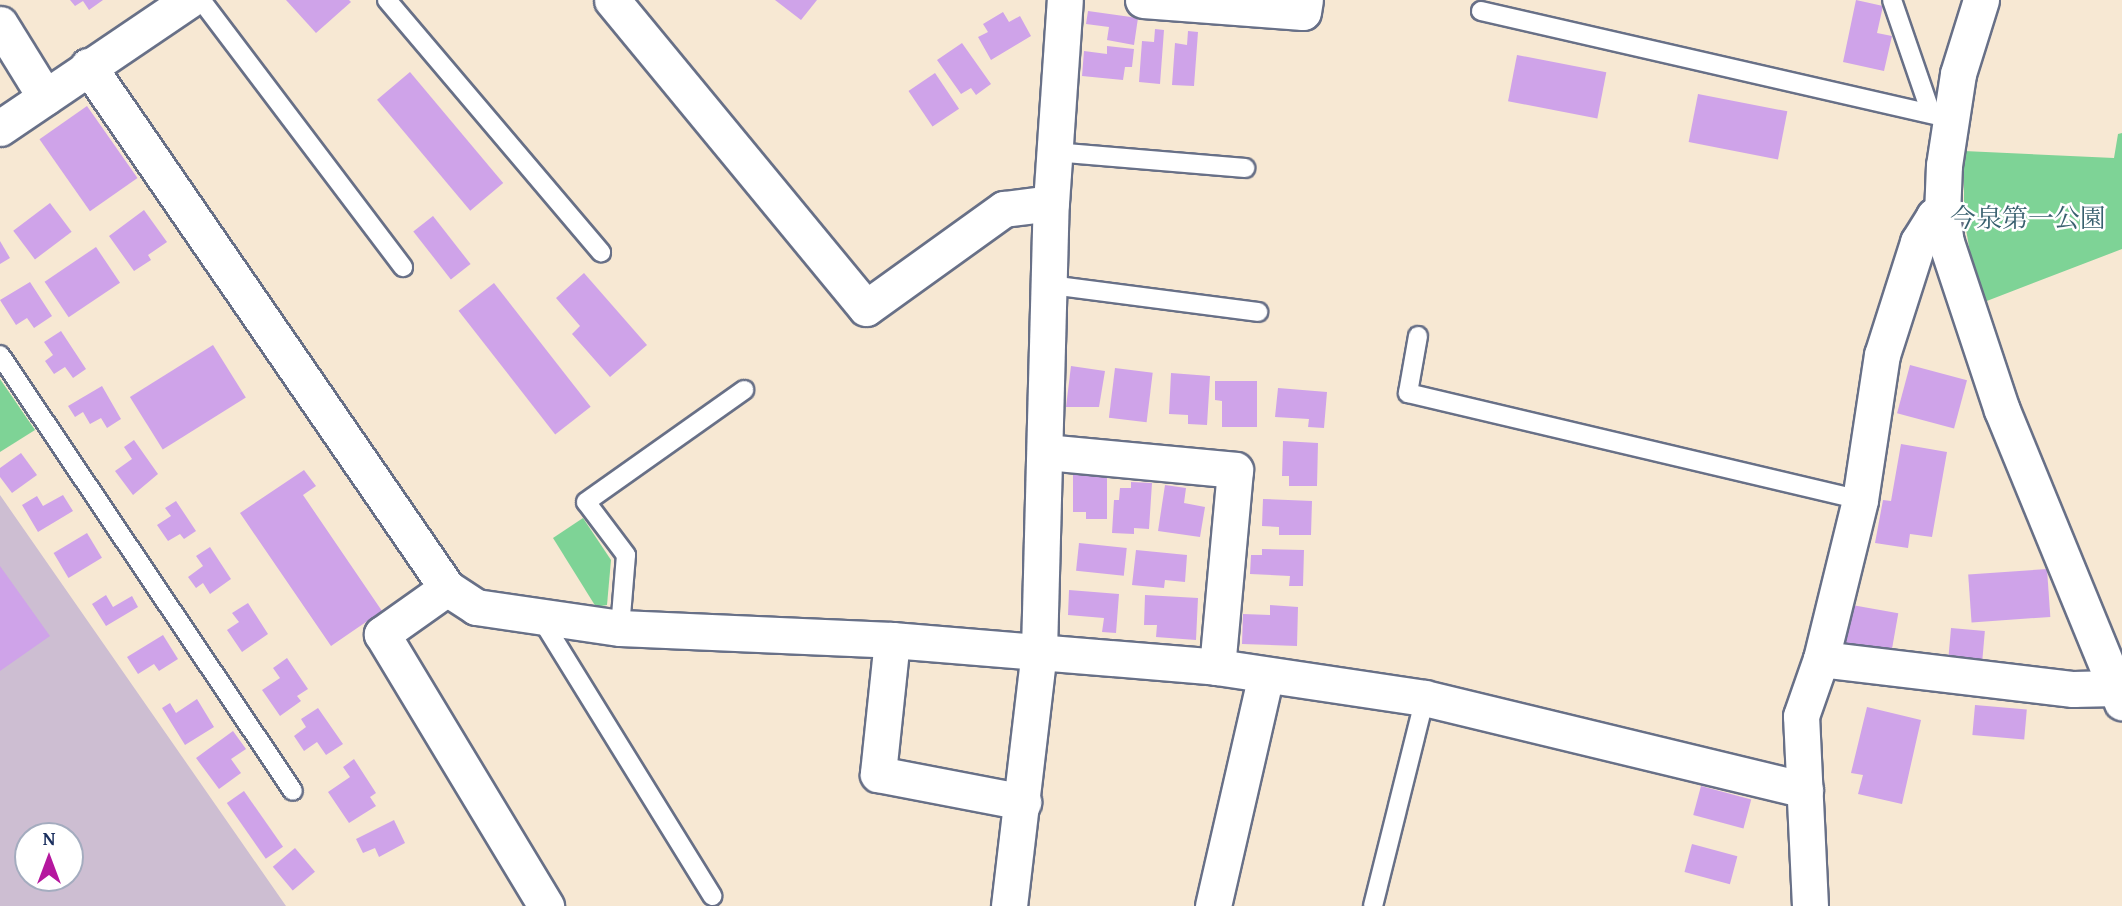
<!DOCTYPE html>
<html>
<head>
<meta charset="utf-8">
<style>
	body { margin:0 }
	#map { position:relative; width:2122px; height:906px; overflow:hidden; background:#f7e8d3; font-family:"Gentium Book Plus","Noto Serif JP",serif }
	div>[style] { position:absolute }
	.industrial>* { inset:0; background:#cdbed2 }
	.green>* { inset:0; background:#7ed396 }
	.building>* { inset:0; background:#cfa3e9; transform-origin:0 0 }
	.roads { filter:drop-shadow(2px 0 #687087) drop-shadow(-2px 0 #687087) drop-shadow(0 2px #687087) drop-shadow(0 -2px #687087) }
	.lane>* { height:18px; margin:-9px; padding:0 9px; transform-origin:9px; border-radius:9px; background:#fff }
	.street>* { height:35px; margin:-17.5px; padding:0 17.5px; transform-origin:17.5px; border-radius:17.5px; background:#fff }
	span { translate:-50% -50%; white-space:nowrap; text-align:center; line-height:1.15; -webkit-text-stroke:5px #fff; paint-order:stroke }
	.park-label { font-size:26px; color:#39606f }
	.north { position:absolute; left:14px; top:822px; width:70px; height:70px; box-sizing:border-box; background:#fff; border:2px solid #a4acbf; border-radius:50%; rotate:0deg; font-size:19px; font-weight:700; line-height:28px; text-align:center; color:#1b2f5e }
	.north::after { content:''; display:block; margin:auto; width:24px; height:32px; background:#b5179e; clip-path:polygon(50% 0,100% 100%,50% 72%,0 100%) }
</style>
</head>
<body>
<div id="map">
	<div class="industrial">
		<i style="clip-path:polygon(evenodd,0 495px,286px 906px,0 906px,0 495px,28px 836px,70px 836px,70px 878px,28px 878px,28px 836px)"></i>
	</div>
	<div class="green">
		<i style="clip-path:polygon(2122px 133px,2122px 249px,1979px 304px,1964px 218px,1964px 151px,2114px 158px,2118px 134px)"></i>
		<i style="clip-path:polygon(0 379px,35px 430px,0 452px)"></i>
		<i style="clip-path:polygon(583px 518px,611px 560px,607px 605px,596px 607px,553px 538px)"></i>
	</div>
	<div class="building">
		<i style="clip-path:polygon(70px 0,103px 0,89px 10px,83px 1px,75px 6px)"></i>
		<i style="clip-path:polygon(286px 0,349px 0,351px 2px,316px 33px)"></i>
		<i style="clip-path:polygon(775px 0,817px 0,801px 20px)"></i>
		<i style="clip-path:polygon(1856px 0,1883px 6px,1877px 33px,1892px 36px,1884px 71px,1843px 62px)"></i>
		<i style="clip-path:polygon(1088px 11px,1138px 18px,1134px 45px,1107px 40px,1109px 27px,1086px 24px)"></i>
		<i style="clip-path:polygon(1003px 12px,1009px 22px,1020px 16px,1031px 36px,991px 60px,978px 37px,988px 32px,983px 24px)"></i>
		<i style="clip-path:polygon(1155px 29px,1164px 30px,1160px 84px,1139px 82px,1142px 41px,1154px 42px)"></i>
		<i style="clip-path:polygon(1188px 31px,1198px 32px,1194px 86px,1172px 85px,1175px 43px,1187px 45px)"></i>
		<i style="clip-path:polygon(962px 43px,991px 84px,976px 95px,971px 88px,961px 94px,937px 60px)"></i>
		<i style="clip-path:polygon(1107px 46px,1134px 49px,1132px 67px,1125px 67px,1123px 80px,1082px 76px,1084px 51px,1107px 54px)"></i>
		<i style="left:1517px;top:55px;width:91px;height:47px;rotate:11deg"></i>
		<i style="left:410px;top:72px;width:145px;height:43px;rotate:50deg"></i>
		<i style="left:935px;top:73px;width:43px;height:32px;rotate:56deg"></i>
		<i style="left:1698px;top:94px;width:91px;height:49px;rotate:11deg"></i>
		<i style="left:87px;top:106px;width:88px;height:58px;rotate:55deg"></i>
		<i style="left:50px;top:203px;width:36px;height:46px;rotate:53deg"></i>
		<i style="clip-path:polygon(144px 210px,167px 242px,148px 255px,151px 260px,134px 271px,109px 236px)"></i>
		<i style="left:433px;top:216px;width:61px;height:25px;rotate:52deg"></i>
		<i style="clip-path:polygon(0 241px,10px 258px,0 264px)"></i>
		<i style="left:96px;top:247px;width:43px;height:62px;rotate:56deg"></i>
		<i style="clip-path:polygon(584px 273px,647px 345px,610px 377px,572px 334px,580px 326px,556px 298px)"></i>
		<i style="clip-path:polygon(30px 282px,52px 316px,34px 328px,27px 318px,16px 325px,0 300px)"></i>
		<i style="left:494px;top:283px;width:157px;height:45px;rotate:52deg"></i>
		<i style="clip-path:polygon(61px 331px,86px 369px,73px 378px,65px 367px,54px 374px,45px 361px,53px 355px,44px 342px)"></i>
		<i style="left:213px;top:345px;width:62px;height:98px;rotate:58deg"></i>
		<i style="left:1910px;top:365px;width:59px;height:50px;rotate:15deg"></i>
		<i style="clip-path:polygon(1071px 366px,1105px 371px,1099px 407px,1066px 407px)"></i>
		<i style="left:1115px;top:368px;width:38px;height:50px;rotate:7deg"></i>
		<i style="clip-path:polygon(1171px 373px,1210px 376px,1207px 425px,1188px 424px,1188px 415px,1169px 414px)"></i>
		<i style="clip-path:polygon(1215px 381px,1257px 381px,1257px 427px,1222px 427px,1222px 401px,1215px 400px)"></i>
		<i style="clip-path:polygon(102px 386px,121px 419px,107px 428px,101px 418px,90px 424px,83px 412px,75px 417px,68px 406px)"></i>
		<i style="clip-path:polygon(1278px 388px,1327px 392px,1324px 428px,1308px 427px,1309px 419px,1275px 417px)"></i>
		<i style="clip-path:polygon(134px 440px,158px 474px,133px 495px,115px 471px,132px 459px,124px 447px)"></i>
		<i style="clip-path:polygon(1283px 441px,1318px 443px,1317px 486px,1289px 486px,1289px 476px,1282px 476px)"></i>
		<i style="clip-path:polygon(1901px 444px,1947px 452px,1932px 537px,1910px 534px,1908px 548px,1875px 543px,1883px 500px,1891px 501px)"></i>
		<i style="clip-path:polygon(21px 453px,37px 475px,12px 493px,0 477px,0 468px)"></i>
		<i style="clip-path:polygon(1090px 468px,1107px 468px,1107px 519px,1086px 519px,1086px 512px,1073px 512px,1073px 474px,1089px 474px)"></i>
		<i style="clip-path:polygon(304px 470px,316px 486px,303px 495px,382px 611px,331px 646px,240px 513px)"></i>
		<i style="clip-path:polygon(1131px 482px,1152px 483px,1149px 529px,1134px 528px,1134px 534px,1112px 533px,1114px 500px,1119px 500px,1120px 488px,1131px 488px)"></i>
		<i style="clip-path:polygon(1165px 485px,1186px 488px,1184px 503px,1205px 507px,1200px 537px,1158px 531px)"></i>
		<i style="clip-path:polygon(63px 495px,73px 511px,38px 532px,22px 505px,37px 496px,43px 506px)"></i>
		<i style="clip-path:polygon(1263px 499px,1312px 501px,1311px 535px,1279px 535px,1279px 527px,1262px 526px)"></i>
		<i style="clip-path:polygon(176px 501px,196px 531px,184px 539px,180px 534px,168px 541px,157px 525px,171px 516px,165px 508px)"></i>
		<i style="left:87px;top:533px;width:29px;height:39px;rotate:59deg"></i>
		<i style="left:1079px;top:543px;width:48px;height:28px;rotate:6deg"></i>
		<i style="clip-path:polygon(210px 547px,231px 579px,210px 594px,203px 583px,196px 588px,188px 577px,203px 566px,196px 556px)"></i>
		<i style="clip-path:polygon(1262px 549px,1304px 550px,1303px 586px,1289px 586px,1290px 576px,1250px 574px,1251px 555px,1262px 555px)"></i>
		<i style="clip-path:polygon(1136px 550px,1187px 555px,1185px 582px,1165px 580px,1164px 588px,1132px 585px)"></i>
		<i style="clip-path:polygon(0 566px,50px 636px,0 671px)"></i>
		<i style="left:2047px;top:569px;width:48px;height:79px;rotate:86deg"></i>
		<i style="clip-path:polygon(1069px 590px,1119px 594px,1116px 633px,1102px 632px,1104px 618px,1068px 615px)"></i>
		<i style="clip-path:polygon(106px 595px,113px 607px,132px 596px,138px 607px,106px 626px,92px 604px)"></i>
		<i style="clip-path:polygon(1145px 595px,1198px 598px,1196px 640px,1156px 637px,1157px 625px,1144px 625px)"></i>
		<i style="clip-path:polygon(248px 603px,268px 634px,242px 652px,227px 630px,239px 622px,232px 613px)"></i>
		<i style="clip-path:polygon(1270px 605px,1298px 607px,1297px 646px,1242px 644px,1243px 614px,1270px 615px)"></i>
		<i style="left:1852px;top:605px;width:47px;height:46px;rotate:10deg"></i>
		<i style="left:1951px;top:628px;width:34px;height:38px;rotate:5deg"></i>
		<i style="clip-path:polygon(163px 635px,178px 659px,159px 671px,154px 664px,138px 674px,127px 657px)"></i>
		<i style="clip-path:polygon(287px 658px,308px 689px,297px 696px,301px 701px,280px 716px,262px 690px,280px 678px,273px 668px)"></i>
		<i style="clip-path:polygon(197px 699px,214px 727px,185px 745px,162px 708px,170px 703px,176px 713px)"></i>
		<i style="left:1975px;top:705px;width:52px;height:30px;rotate:5deg"></i>
		<i style="clip-path:polygon(1867px 707px,1921px 720px,1902px 804px,1858px 794px,1863px 775px,1851px 773px)"></i>
		<i style="clip-path:polygon(318px 708px,343px 744px,326px 755px,317px 742px,304px 751px,294px 736px,306px 727px,301px 719px)"></i>
		<i style="clip-path:polygon(233px 731px,246px 749px,231px 759px,241px 773px,219px 789px,196px 758px)"></i>
		<i style="clip-path:polygon(354px 759px,376px 793px,370px 797px,376px 806px,349px 823px,328px 792px,350px 777px,343px 767px)"></i>
		<i style="left:1701px;top:786px;width:52px;height:30px;rotate:15deg"></i>
		<i style="left:244px;top:791px;width:68px;height:21px;rotate:55deg"></i>
		<i style="clip-path:polygon(394px 820px,405px 843px,379px 857px,375px 848px,363px 853px,356px 839px)"></i>
		<i style="left:1692px;top:844px;width:47px;height:29px;rotate:15deg"></i>
		<i style="left:295px;top:848px;width:31px;height:29px;rotate:50deg"></i>
	</div>
	<div class="roads">
		<div class="lane">
			<i style="left:201px;top:0;width:335px;rotate:52.9deg"></i>
			<i style="left:387px;top:0;width:331px;rotate:49.7deg"></i>
			<i style="left:1892px;top:0;width:120px;rotate:71deg"></i>
			<i style="left:1481px;top:11px;width:482px;rotate:12.9deg"></i>
			<i style="left:1054px;top:152px;width:192px;rotate:4.8deg"></i>
			<i style="left:1051px;top:285px;width:209px;rotate:7.4deg"></i>
			<i style="left:1418px;top:336px;width:58px;rotate:100deg"></i>
			<i style="left:1408px;top:393px;width:464px;rotate:13.3deg"></i>
			<i style="left:0;top:355px;width:525px;rotate:56.1deg"></i>
			<i style="left:540px;top:617px;width:328px;rotate:58.3deg"></i>
			<i style="left:620px;top:628px;width:73px;rotate:-85.3deg"></i>
			<i style="left:626px;top:555px;width:66px;rotate:-127deg"></i>
			<i style="left:586px;top:502px;width:194px;rotate:-35.3deg"></i>
			<i style="left:1373px;top:906px;width:214px;rotate:-76deg"></i>
		</div>
		<div class="street">
			<i style="left:612px;top:0;width:399px;rotate:50.5deg"></i>
			<i style="left:866px;top:308px;width:170px;rotate:-35.7deg"></i>
			<i style="left:1004px;top:209px;width:47px;rotate:-7.3deg"></i>
			<i style="left:1051px;top:203px;width:203px;rotate:-86.1deg"></i>
			<i style="left:1143px;top:0;width:160px;rotate:4.3deg"></i>
			<i style="left:1303px;top:12px;width:12px;rotate:-81deg"></i>
			<i style="left:1981px;top:0;width:77px;rotate:107.3deg"></i>
			<i style="left:1958px;top:74px;width:92px;rotate:98.7deg"></i>
			<i style="left:1944px;top:165px;width:50px;rotate:92.3deg"></i>
			<i style="left:1942px;top:215px;width:27px;rotate:82deg"></i>
			<i style="left:1946px;top:242px;width:177px;rotate:71.6deg"></i>
			<i style="left:2002px;top:410px;width:316px;rotate:67.7deg"></i>
			<i style="left:0;top:24px;width:86px;rotate:58.3deg"></i>
			<i style="left:88px;top:66px;width:634px;rotate:55.48deg"></i>
			<i style="left:447px;top:588px;width:35px;rotate:33deg"></i>
			<i style="left:476px;top:607px;width:146px;rotate:8.3deg"></i>
			<i style="left:620px;top:628px;width:272px;rotate:2.5deg"></i>
			<i style="left:892px;top:640px;width:326px;rotate:4.7deg"></i>
			<i style="left:1217px;top:667px;width:210px;rotate:8.5deg"></i>
			<i style="left:1425px;top:698px;width:391px;rotate:13.6deg"></i>
			<i style="left:0;top:128px;width:228px;rotate:-34.1deg"></i>
			<i style="left:1046px;top:452px;width:190px;rotate:5.4deg"></i>
			<i style="left:1235px;top:470px;width:198px;rotate:95.2deg"></i>
			<i style="left:447px;top:588px;width:80px;rotate:144.7deg"></i>
			<i style="left:382px;top:634px;width:318px;rotate:58.9deg"></i>
			<i style="left:892px;top:640px;width:135px;rotate:96deg"></i>
			<i style="left:878px;top:774px;width:148px;rotate:10.9deg"></i>
			<i style="left:1821px;top:659px;width:254px;rotate:6.8deg"></i>
			<i style="left:2073px;top:689px;width:43px;rotate:-1.3deg"></i>
			<i style="left:1009px;top:906px;width:257px;rotate:-83.3deg"></i>
			<i style="left:1039px;top:651px;width:448px;rotate:-88.5deg"></i>
			<i style="left:1213px;top:906px;width:237px;rotate:-77.1deg"></i>
			<i style="left:1810px;top:906px;width:190px;rotate:-92.7deg"></i>
			<i style="left:1801px;top:716px;width:60px;rotate:-70.7deg"></i>
			<i style="left:1821px;top:659px;width:164px;rotate:-76.2deg"></i>
			<i style="left:1860px;top:500px;width:147px;rotate:-81.4deg"></i>
			<i style="left:1882px;top:355px;width:119px;rotate:-72.3deg"></i>
			<i style="left:1918px;top:242px;width:31px;rotate:-58deg"></i>
			<i style="left:1934px;top:216px;width:8px;rotate:-7deg"></i>
		</div>
	</div>
	<div class="park-label">
		<span style="left:2028px;top:218px">今泉第一公園</span>
	</div>
	<div class="north">N</div>
</div>
</body>
</html>
